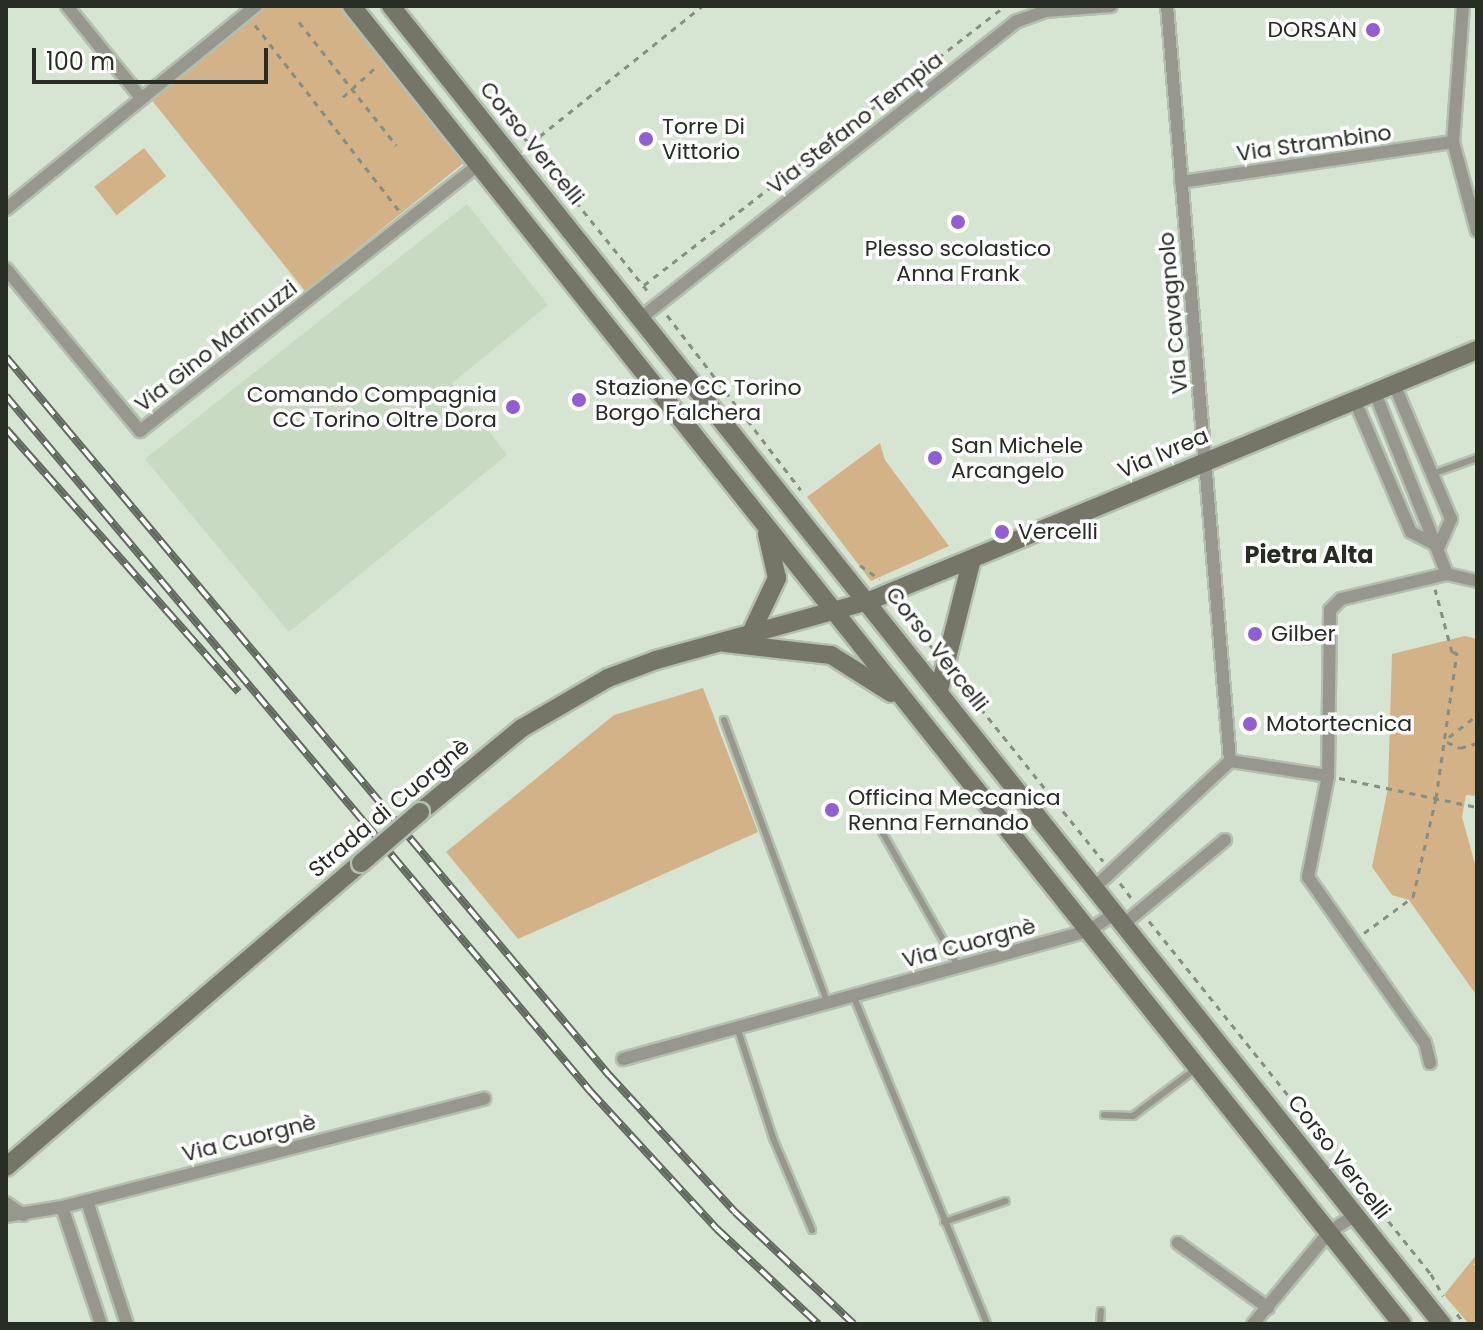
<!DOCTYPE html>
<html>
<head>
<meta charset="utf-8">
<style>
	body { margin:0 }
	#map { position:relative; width:1483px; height:1330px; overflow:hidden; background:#d6e4d2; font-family:Poppins,sans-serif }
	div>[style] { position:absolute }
	.built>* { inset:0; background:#c8dac2 }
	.green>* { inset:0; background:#d3b288; transform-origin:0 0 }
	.path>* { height:3px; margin-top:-1.5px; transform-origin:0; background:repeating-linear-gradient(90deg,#868f83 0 6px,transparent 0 12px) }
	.roads { filter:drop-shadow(2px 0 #b3bfaf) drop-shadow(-2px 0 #b3bfaf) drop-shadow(0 2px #b3bfaf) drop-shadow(0 -2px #b3bfaf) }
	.lane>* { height:6px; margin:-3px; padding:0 3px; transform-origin:3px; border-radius:3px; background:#98978e }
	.street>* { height:12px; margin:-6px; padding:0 6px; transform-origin:6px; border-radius:6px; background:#98978e }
	.secondary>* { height:18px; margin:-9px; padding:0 9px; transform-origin:9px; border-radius:9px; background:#757568 }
	.rail>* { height:8px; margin-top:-4px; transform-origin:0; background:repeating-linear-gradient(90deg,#fff 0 15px,#626a5f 0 30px); box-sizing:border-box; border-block:2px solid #626a5f }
	.bridges { filter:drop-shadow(2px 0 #b3bfaf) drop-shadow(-2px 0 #b3bfaf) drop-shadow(0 2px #b3bfaf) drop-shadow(0 -2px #b3bfaf) }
	.secondary-bridge>* { height:18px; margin:-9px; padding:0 9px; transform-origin:9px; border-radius:9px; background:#757568 }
	.dots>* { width:22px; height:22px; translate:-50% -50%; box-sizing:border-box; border:4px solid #fff; border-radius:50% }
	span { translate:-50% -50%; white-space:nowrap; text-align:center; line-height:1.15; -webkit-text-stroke:7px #fff; paint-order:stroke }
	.poi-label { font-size:22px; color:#272c25 }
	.right { translate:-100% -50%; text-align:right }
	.left { translate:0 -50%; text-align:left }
	.street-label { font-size:22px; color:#272c25 }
	.neighbourhood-label { font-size:24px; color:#272c25; font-weight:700 }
	.frame { position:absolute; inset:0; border:8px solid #272c25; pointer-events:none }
	.scale { position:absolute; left:32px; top:48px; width:236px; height:36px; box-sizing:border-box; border:4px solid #272c25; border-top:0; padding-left:10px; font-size:24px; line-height:28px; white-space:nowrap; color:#272c25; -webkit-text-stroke:6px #fff; paint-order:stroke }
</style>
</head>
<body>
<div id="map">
	<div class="built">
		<i style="clip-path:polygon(467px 204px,548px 305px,452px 383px,507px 455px,289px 632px,145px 459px)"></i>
	</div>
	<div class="green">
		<i style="clip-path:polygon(265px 6px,342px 6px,466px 161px,305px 291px,150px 98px)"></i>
		<i style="left:144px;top:148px;width:36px;height:63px;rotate:52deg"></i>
		<i style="clip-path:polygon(880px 443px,885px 460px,949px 546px,871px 581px,807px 497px)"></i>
		<i style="clip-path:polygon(1465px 636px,1477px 639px,1477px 796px,1466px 795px,1462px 817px,1477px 871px,1477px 996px,1409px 900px,1392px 895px,1372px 867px,1388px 788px,1392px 654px)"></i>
		<i style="clip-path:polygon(703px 688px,758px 832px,518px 939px,446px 852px,614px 715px)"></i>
		<i style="clip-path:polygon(1477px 1254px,1477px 1264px,1473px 1264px,1477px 1268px,1477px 1324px,1469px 1324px,1444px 1295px)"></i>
	</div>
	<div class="path">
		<i style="left:299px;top:22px;width:157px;rotate:51.7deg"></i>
		<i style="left:255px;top:25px;width:237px;rotate:52.2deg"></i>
		<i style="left:343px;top:97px;width:47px;rotate:-42.4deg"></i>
		<i style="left:511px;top:129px;width:14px;rotate:30deg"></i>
		<i style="left:523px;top:136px;width:203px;rotate:51.2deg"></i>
		<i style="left:532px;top:147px;width:14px;rotate:-54deg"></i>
		<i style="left:540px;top:136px;width:208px;rotate:-38.7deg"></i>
		<i style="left:644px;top:285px;width:456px;rotate:-37.7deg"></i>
		<i style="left:667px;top:315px;width:220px;rotate:52.6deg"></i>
		<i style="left:860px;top:565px;width:24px;rotate:36deg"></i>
		<i style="left:901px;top:607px;width:53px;rotate:52.7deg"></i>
		<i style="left:958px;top:680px;width:232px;rotate:51.3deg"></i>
		<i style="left:1449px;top:737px;width:36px;rotate:-38deg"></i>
		<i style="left:1447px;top:742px;width:14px;rotate:25deg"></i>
		<i style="left:1460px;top:748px;width:18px;rotate:-16deg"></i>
		<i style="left:1339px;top:778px;width:141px;rotate:11.9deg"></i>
		<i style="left:1120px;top:883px;width:20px;rotate:53deg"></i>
		<i style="left:1149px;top:921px;width:452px;rotate:51.4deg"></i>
		<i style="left:1431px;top:1274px;width:25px;rotate:61deg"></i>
		<i style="left:1364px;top:933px;width:61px;rotate:-36.3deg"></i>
		<i style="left:1413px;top:897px;width:102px;rotate:-76.9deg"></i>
		<i style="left:1436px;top:798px;width:147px;rotate:-81.8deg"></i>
		<i style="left:1457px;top:653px;width:5px;rotate:-169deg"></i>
		<i style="left:1452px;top:652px;width:65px;rotate:-105.1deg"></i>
		<i style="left:1457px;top:1314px;width:13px;rotate:51deg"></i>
	</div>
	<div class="roads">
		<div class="lane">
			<i style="left:1432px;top:474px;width:48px;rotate:-19.6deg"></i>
			<i style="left:724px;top:720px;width:300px;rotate:69.9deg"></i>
			<i style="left:881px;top:830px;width:156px;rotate:60.5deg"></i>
			<i style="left:853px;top:995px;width:355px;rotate:67.8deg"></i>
			<i style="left:737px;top:1027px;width:117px;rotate:72deg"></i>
			<i style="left:773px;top:1138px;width:100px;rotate:67deg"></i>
			<i style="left:1104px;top:1115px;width:29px;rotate:2deg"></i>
			<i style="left:1133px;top:1116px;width:76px;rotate:-37deg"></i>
			<i style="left:944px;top:1222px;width:65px;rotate:-18.7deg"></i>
			<i style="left:1100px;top:1324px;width:13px;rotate:-86deg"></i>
		</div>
		<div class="street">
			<i style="left:67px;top:6px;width:119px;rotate:51.1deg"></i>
			<i style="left:1463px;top:6px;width:136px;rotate:94.2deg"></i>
			<i style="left:1453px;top:142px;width:92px;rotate:74.9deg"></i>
			<i style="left:1181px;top:182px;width:275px;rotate:-8.4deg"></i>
			<i style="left:6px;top:209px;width:322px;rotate:-39.1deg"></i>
			<i style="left:6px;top:269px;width:210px;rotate:50.4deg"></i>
			<i style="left:140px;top:431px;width:434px;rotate:-38.2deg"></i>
			<i style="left:642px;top:317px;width:476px;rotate:-38.3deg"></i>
			<i style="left:1015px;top:22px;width:32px;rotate:-20deg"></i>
			<i style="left:1045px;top:11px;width:66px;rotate:-4.3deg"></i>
			<i style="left:1375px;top:393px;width:195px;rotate:68.3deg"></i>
			<i style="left:1355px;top:401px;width:142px;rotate:66.9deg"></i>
			<i style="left:1411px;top:532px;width:31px;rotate:27deg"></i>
			<i style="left:1439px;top:546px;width:30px;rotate:-66deg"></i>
			<i style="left:1451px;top:519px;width:147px;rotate:-112.9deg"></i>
			<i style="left:1230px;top:761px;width:99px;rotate:8.7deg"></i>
			<i style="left:1095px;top:887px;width:185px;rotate:-43deg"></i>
			<i style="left:1230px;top:761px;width:758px;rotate:-94.77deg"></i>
			<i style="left:1125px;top:923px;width:130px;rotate:-39.7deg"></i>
			<i style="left:623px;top:1059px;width:482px;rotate:-15.4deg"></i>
			<i style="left:1088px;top:931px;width:33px;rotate:-33deg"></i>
			<i style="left:1430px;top:1063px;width:21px;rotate:-104deg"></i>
			<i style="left:1425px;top:1043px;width:203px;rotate:-125.2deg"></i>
			<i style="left:1308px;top:877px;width:103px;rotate:-78.8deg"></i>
			<i style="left:1328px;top:776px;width:166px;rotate:-89.3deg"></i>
			<i style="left:1330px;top:610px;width:16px;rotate:-45deg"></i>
			<i style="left:1341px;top:599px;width:109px;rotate:-13.3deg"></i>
			<i style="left:1447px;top:574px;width:31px;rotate:13deg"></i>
			<i style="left:87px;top:1201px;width:129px;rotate:72deg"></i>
			<i style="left:6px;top:1203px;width:21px;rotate:35deg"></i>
			<i style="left:62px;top:1207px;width:123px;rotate:71.6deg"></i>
			<i style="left:6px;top:1216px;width:57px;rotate:-9.1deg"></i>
			<i style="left:62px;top:1207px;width:436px;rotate:-14.4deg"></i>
			<i style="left:1178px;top:1243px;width:111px;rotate:35.8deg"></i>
			<i style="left:1253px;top:1324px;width:119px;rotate:-50.4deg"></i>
			<i style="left:1329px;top:1232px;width:31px;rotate:-33deg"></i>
		</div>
		<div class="secondary">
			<i style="left:352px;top:6px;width:1685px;rotate:51.46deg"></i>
			<i style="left:391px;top:6px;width:1686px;rotate:51.43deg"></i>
			<i style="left:751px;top:633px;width:61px;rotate:-64.7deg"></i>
			<i style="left:777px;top:578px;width:45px;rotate:-102.8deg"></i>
			<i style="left:725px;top:643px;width:107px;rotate:6.5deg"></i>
			<i style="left:831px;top:655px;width:71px;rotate:32.3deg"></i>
			<i style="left:939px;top:690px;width:135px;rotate:-75.9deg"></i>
			<i style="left:420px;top:812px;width:132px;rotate:-39.5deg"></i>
			<i style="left:522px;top:728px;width:99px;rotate:-30.2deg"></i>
			<i style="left:608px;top:678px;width:51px;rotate:-20.6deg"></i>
			<i style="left:656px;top:660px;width:221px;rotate:-15.5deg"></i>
			<i style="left:869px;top:601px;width:658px;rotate:-22.43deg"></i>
			<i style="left:6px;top:1167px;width:467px;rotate:-40.6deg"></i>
		</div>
	</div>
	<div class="rail">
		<i style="left:6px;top:357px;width:938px;rotate:49.98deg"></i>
		<i style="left:609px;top:1075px;width:186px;rotate:47.4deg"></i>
		<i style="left:735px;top:1212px;width:163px;rotate:43.3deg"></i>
		<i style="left:6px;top:396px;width:908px;rotate:49.96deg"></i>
		<i style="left:590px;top:1091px;width:188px;rotate:47.4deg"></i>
		<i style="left:717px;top:1229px;width:139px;rotate:43.2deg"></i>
		<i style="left:6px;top:429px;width:351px;rotate:48.5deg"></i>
	</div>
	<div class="bridges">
		<div class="secondary-bridge">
			<i style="left:361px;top:863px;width:78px;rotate:-40.8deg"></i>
		</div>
	</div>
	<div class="dots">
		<i style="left:1373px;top:30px;background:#935dd5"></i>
		<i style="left:646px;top:139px;background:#935dd5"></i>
		<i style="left:958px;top:222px;background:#935dd5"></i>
		<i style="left:579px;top:400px;background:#935dd5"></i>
		<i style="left:513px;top:407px;background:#935dd5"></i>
		<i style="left:935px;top:458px;background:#935dd5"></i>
		<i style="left:1002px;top:532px;background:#935dd5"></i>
		<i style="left:1255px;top:634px;background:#935dd5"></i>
		<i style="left:1250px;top:724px;background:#935dd5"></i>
		<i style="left:832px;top:810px;background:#935dd5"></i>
	</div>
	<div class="poi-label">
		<span class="right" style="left:1357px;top:30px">DORSAN</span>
		<span class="left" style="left:662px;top:139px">Torre Di<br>Vittorio</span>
		<span style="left:958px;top:261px">Plesso scolastico<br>Anna Frank</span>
		<span class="left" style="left:595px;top:400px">Stazione CC Torino<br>Borgo Falchera</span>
		<span class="right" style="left:497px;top:407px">Comando Compagnia<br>CC Torino Oltre Dora</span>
		<span class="left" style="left:951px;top:458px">San Michele<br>Arcangelo</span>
		<span class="left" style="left:1018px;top:532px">Vercelli</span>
		<span class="left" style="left:1271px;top:634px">Gilber</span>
		<span class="left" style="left:1266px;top:724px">Motortecnica</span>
		<span class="left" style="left:848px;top:810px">Officina Meccanica<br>Renna Fernando</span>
	</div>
	<div class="street-label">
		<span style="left:855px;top:123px;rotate:-38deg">Via Stefano Tempia</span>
		<span style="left:532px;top:143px;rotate:51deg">Corso Vercelli</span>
		<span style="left:1314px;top:143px;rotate:-8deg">Via Strambino</span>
		<span style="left:1173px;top:313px;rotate:-95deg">Via Cavagnolo</span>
		<span style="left:216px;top:346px;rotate:-38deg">Via Gino Marinuzzi</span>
		<span style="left:1163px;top:453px;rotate:-23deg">Via Ivrea</span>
		<span style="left:937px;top:649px;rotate:52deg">Corso Vercelli</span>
		<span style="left:389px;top:808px;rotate:-40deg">Strada di Cuorgnè</span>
		<span style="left:969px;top:943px;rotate:-15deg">Via Cuorgnè</span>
		<span style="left:249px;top:1138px;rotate:-14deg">Via Cuorgnè</span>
		<span style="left:1339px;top:1157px;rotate:52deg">Corso Vercelli</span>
	</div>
	<div class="neighbourhood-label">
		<span style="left:1309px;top:555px">Pietra Alta</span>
	</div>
	<div class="frame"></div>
	<div class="scale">100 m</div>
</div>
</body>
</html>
